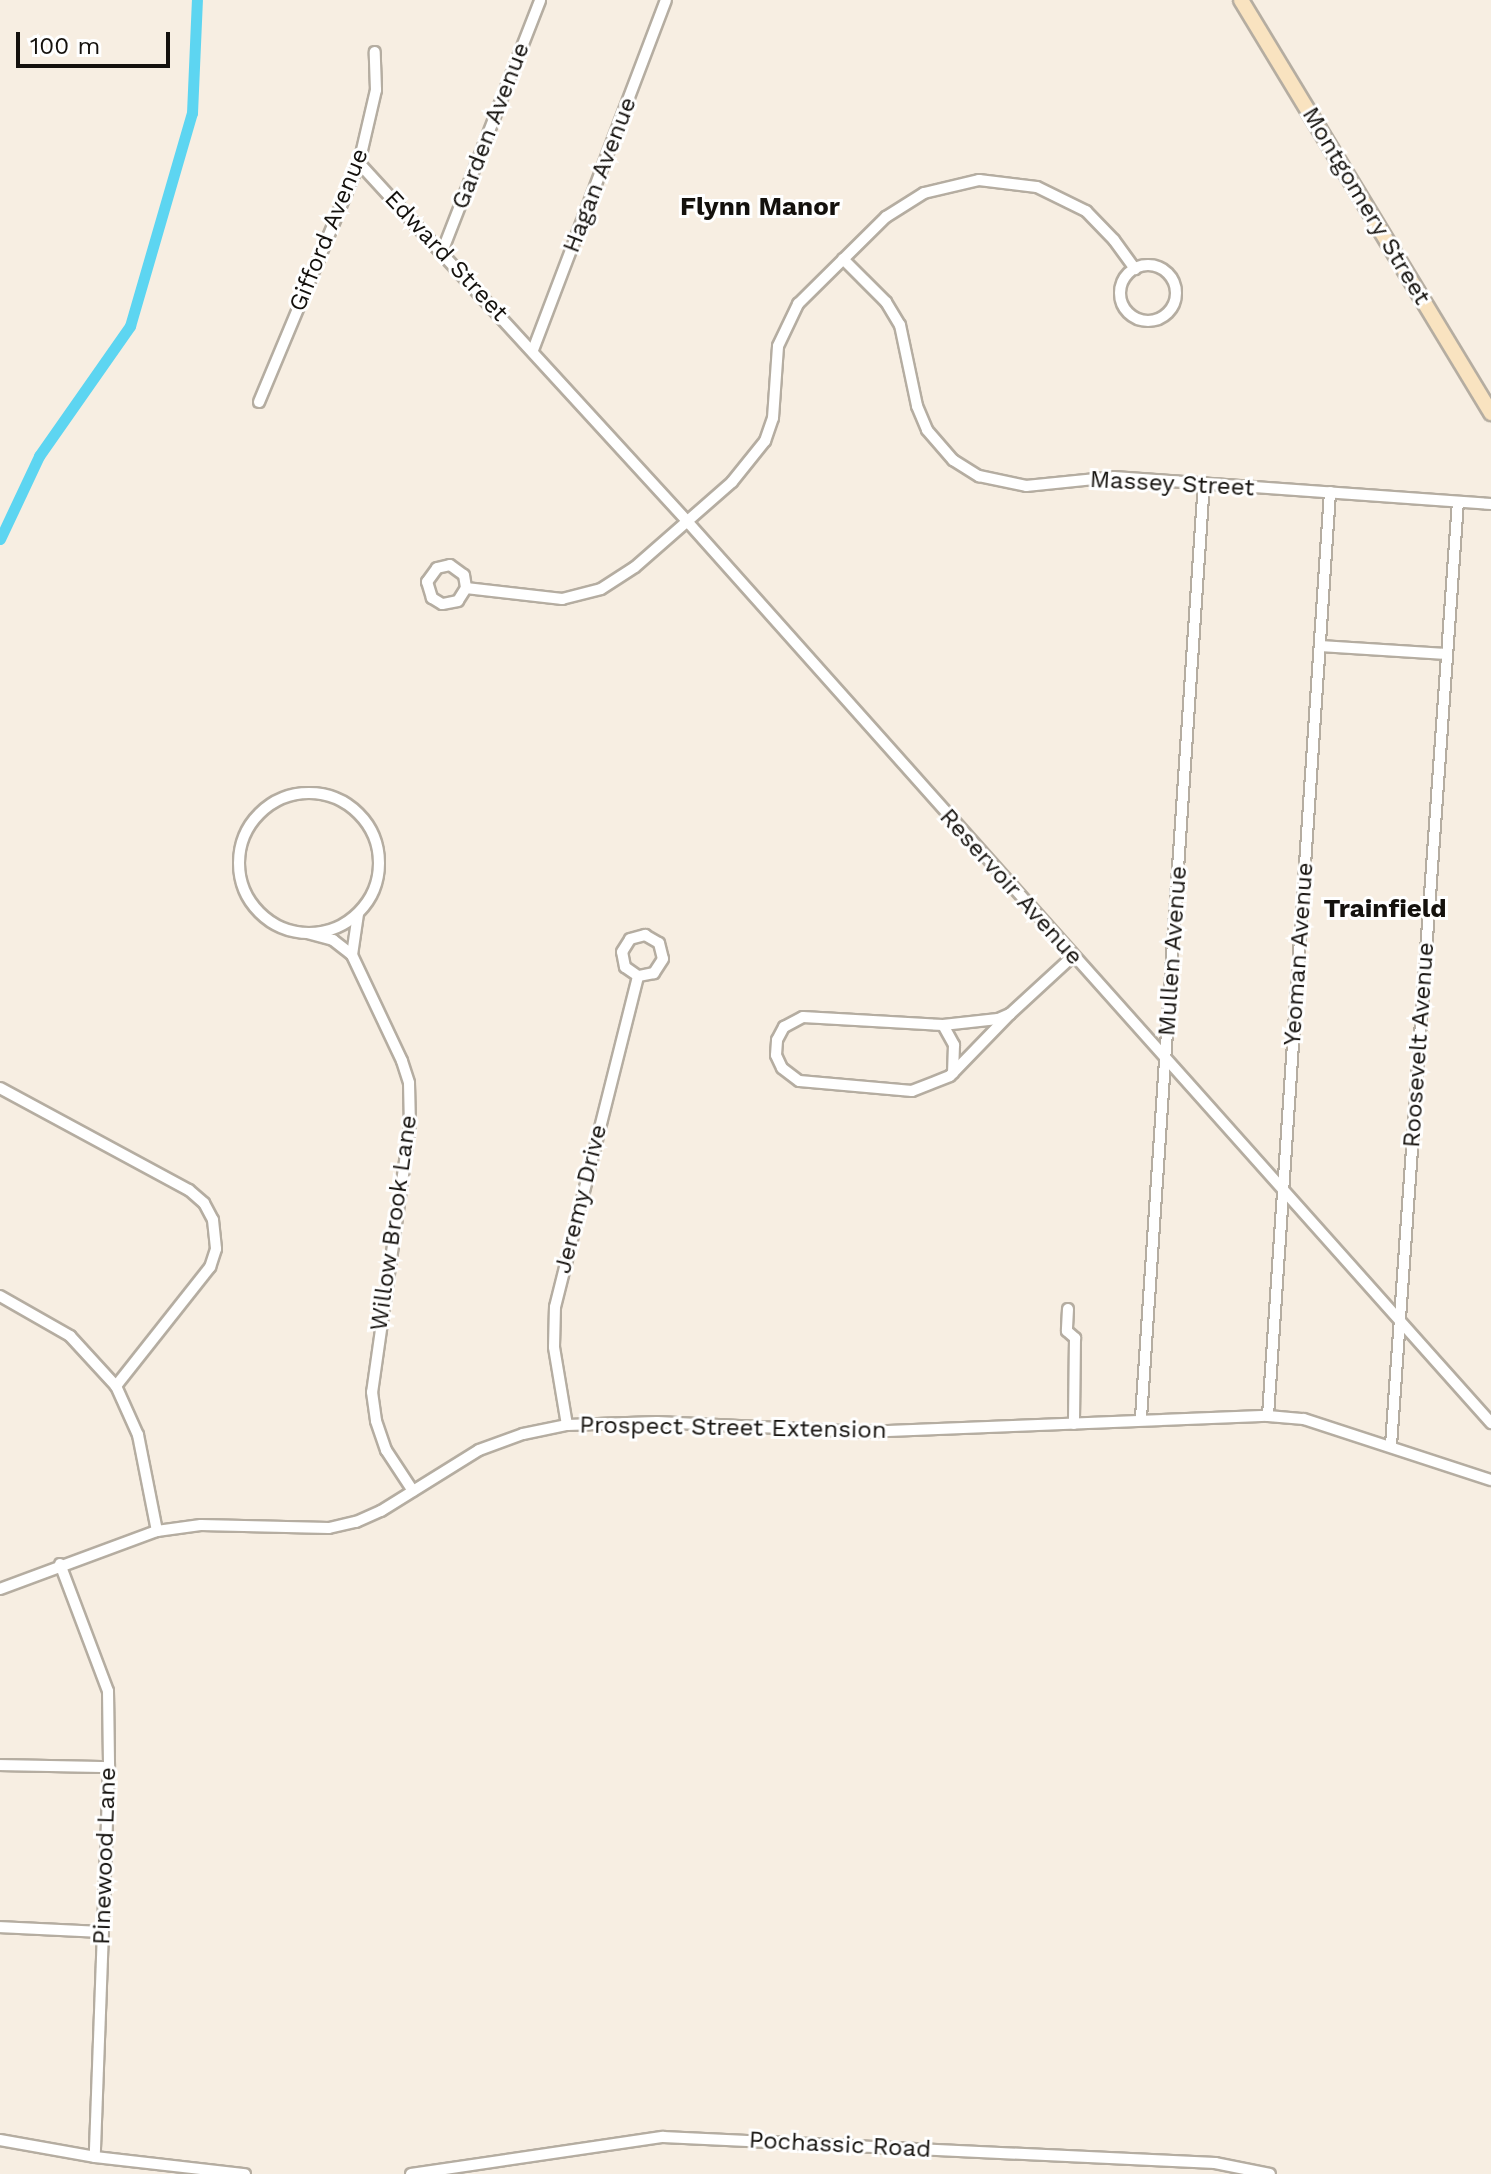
<!DOCTYPE html>
<html>
<head>
<meta charset="utf-8">
<style>
	body { margin:0 }
	#map { position:relative; width:1491px; height:2174px; overflow:hidden; background:#f7eee2; font-family:"Work Sans",sans-serif }
	div>[style] { position:absolute }
	.canal>* { height:11px; margin:-5.5px; padding:0 5.5px; transform-origin:5.5px; border-radius:5.5px; background:#5dd5f1 }
	.roads { filter:drop-shadow(2px 0 #b5ada1) drop-shadow(-2px 0 #b5ada1) drop-shadow(0 2px #b5ada1) drop-shadow(0 -2px #b5ada1) }
	.street>* { height:10px; margin:-5px; padding:0 5px; transform-origin:5px; border-radius:5px; background:#fff }
	.street>.ring { margin:-5px; padding:0; box-sizing:content-box; background:none; border:10px solid #fff; border-radius:50% }
	.secondary>* { height:14px; margin:-7px; padding:0 7px; transform-origin:7px; border-radius:7px; background:#f9e3c0 }
	span { translate:-50% -50%; white-space:nowrap; text-align:center; line-height:1.15; -webkit-text-stroke:6px #fff; paint-order:stroke }
	.street-label { font-size:24px; color:#14110d }
	.neighbourhood-label { font-size:26px; color:#14110d; font-weight:700 }
	.scale { position:absolute; left:16px; top:32px; width:154px; height:36px; box-sizing:border-box; border:4px solid #14110d; border-top:0; padding-left:10px; font-size:24px; line-height:28px; white-space:nowrap; color:#14110d; -webkit-text-stroke:6px #fff; paint-order:stroke }
</style>
</head>
<body>
<div id="map">
	<div class="canal">
		<i style="left:0;top:539px;width:92px;rotate:-64.8deg"></i>
		<i style="left:39px;top:456px;width:159px;rotate:-55deg"></i>
		<i style="left:130px;top:326px;width:222px;rotate:-73.8deg"></i>
		<i style="left:192px;top:113px;width:113px;rotate:-87.5deg"></i>
	</div>
	<div class="roads">
		<div class="street">
			<i style="left:359px;top:163px;width:484px;rotate:47.5deg"></i>
			<i style="left:686px;top:520px;width:1210px;rotate:48.28deg"></i>
			<i style="left:442px;top:252px;width:270px;rotate:-68.7deg"></i>
			<i style="left:843px;top:259px;width:61px;rotate:45deg"></i>
			<i style="left:886px;top:302px;width:27px;rotate:59deg"></i>
			<i style="left:900px;top:325px;width:83px;rotate:78.1deg"></i>
			<i style="left:917px;top:406px;width:26px;rotate:67deg"></i>
			<i style="left:927px;top:430px;width:40px;rotate:49deg"></i>
			<i style="left:953px;top:460px;width:31px;rotate:32deg"></i>
			<i style="left:979px;top:476px;width:48px;rotate:12deg"></i>
			<i style="left:1026px;top:486px;width:88px;rotate:-5.8deg"></i>
			<i style="left:1114px;top:477px;width:378px;rotate:4.1deg"></i>
			<i class="ring" style="left:1120px;top:265px;width:46px;height:46px"></i>
			<i style="left:533px;top:350px;width:374px;rotate:-69.2deg"></i>
			<i style="left:259px;top:402px;width:259px;rotate:-67.3deg"></i>
			<i style="left:359px;top:163px;width:75px;rotate:-76.9deg"></i>
			<i style="left:376px;top:90px;width:38px;rotate:-92deg"></i>
			<i style="left:466px;top:588px;width:15px;rotate:122deg"></i>
			<i style="left:458px;top:601px;width:16px;rotate:169deg"></i>
			<i style="left:442px;top:604px;width:12px;rotate:-149deg"></i>
			<i style="left:432px;top:598px;width:17px;rotate:-107deg"></i>
			<i style="left:427px;top:582px;width:17px;rotate:-54deg"></i>
			<i style="left:437px;top:568px;width:13px;rotate:-13deg"></i>
			<i style="left:450px;top:565px;width:17px;rotate:36deg"></i>
			<i style="left:464px;top:575px;width:13px;rotate:81deg"></i>
			<i style="left:466px;top:588px;width:97px;rotate:6.5deg"></i>
			<i style="left:562px;top:599px;width:40px;rotate:-14.4deg"></i>
			<i style="left:601px;top:589px;width:40px;rotate:-32.9deg"></i>
			<i style="left:635px;top:567px;width:129px;rotate:-41.2deg"></i>
			<i style="left:732px;top:482px;width:53px;rotate:-51.2deg"></i>
			<i style="left:765px;top:441px;width:24px;rotate:-71deg"></i>
			<i style="left:773px;top:418px;width:72px;rotate:-86deg"></i>
			<i style="left:778px;top:346px;width:47px;rotate:-64.5deg"></i>
			<i style="left:798px;top:304px;width:124px;rotate:-44.7deg"></i>
			<i style="left:886px;top:217px;width:45px;rotate:-32.3deg"></i>
			<i style="left:924px;top:193px;width:57px;rotate:-13.3deg"></i>
			<i style="left:979px;top:180px;width:58px;rotate:6.9deg"></i>
			<i style="left:1037px;top:187px;width:55px;rotate:26.1deg"></i>
			<i style="left:1086px;top:211px;width:40px;rotate:46deg"></i>
			<i style="left:1114px;top:240px;width:36px;rotate:54deg"></i>
			<i style="left:1320px;top:646px;width:127px;rotate:3.6deg"></i>
			<i class="ring" style="left:239px;top:793px;width:130px;height:130px"></i>
			<i style="left:307px;top:933px;width:27px;rotate:15deg"></i>
			<i style="left:333px;top:940px;width:24px;rotate:38deg"></i>
			<i style="left:352px;top:955px;width:117px;rotate:64.7deg"></i>
			<i style="left:402px;top:1061px;width:23px;rotate:72deg"></i>
			<i style="left:409px;top:1083px;width:43px;rotate:88.7deg"></i>
			<i style="left:410px;top:1126px;width:269px;rotate:98.1deg"></i>
			<i style="left:372px;top:1392px;width:29px;rotate:82deg"></i>
			<i style="left:376px;top:1421px;width:31px;rotate:71deg"></i>
			<i style="left:386px;top:1450px;width:49px;rotate:56.6deg"></i>
			<i style="left:352px;top:955px;width:41px;rotate:-81.7deg"></i>
			<i style="left:1010px;top:1014px;width:86px;rotate:134.1deg"></i>
			<i style="left:950px;top:1076px;width:41px;rotate:158.5deg"></i>
			<i style="left:912px;top:1091px;width:113px;rotate:-174.9deg"></i>
			<i style="left:799px;top:1081px;width:21px;rotate:-143deg"></i>
			<i style="left:782px;top:1068px;width:14px;rotate:-115deg"></i>
			<i style="left:776px;top:1055px;width:15px;rotate:-86deg"></i>
			<i style="left:777px;top:1040px;width:15px;rotate:-62deg"></i>
			<i style="left:784px;top:1027px;width:21px;rotate:-28deg"></i>
			<i style="left:803px;top:1017px;width:140px;rotate:3.3deg"></i>
			<i style="left:943px;top:1025px;width:55px;rotate:-6.2deg"></i>
			<i style="left:998px;top:1019px;width:13px;rotate:-23deg"></i>
			<i style="left:1010px;top:1014px;width:84px;rotate:-42.6deg"></i>
			<i style="left:943px;top:1025px;width:23px;rotate:61deg"></i>
			<i style="left:954px;top:1045px;width:28px;rotate:92deg"></i>
			<i style="left:0;top:1088px;width:215px;rotate:28.4deg"></i>
			<i style="left:189px;top:1190px;width:20px;rotate:41deg"></i>
			<i style="left:204px;top:1203px;width:19px;rotate:62deg"></i>
			<i style="left:213px;top:1220px;width:29px;rotate:84deg"></i>
			<i style="left:216px;top:1249px;width:19px;rotate:108deg"></i>
			<i style="left:210px;top:1267px;width:152px;rotate:128.3deg"></i>
			<i style="left:0;top:1296px;width:81px;rotate:29.7deg"></i>
			<i style="left:70px;top:1336px;width:68px;rotate:47.4deg"></i>
			<i style="left:116px;top:1386px;width:54px;rotate:65.8deg"></i>
			<i style="left:138px;top:1435px;width:98px;rotate:78.8deg"></i>
			<i style="left:1068px;top:1309px;width:22px;rotate:93deg"></i>
			<i style="left:1067px;top:1331px;width:11px;rotate:41deg"></i>
			<i style="left:1075px;top:1338px;width:86px;rotate:90.7deg"></i>
			<i style="left:1268px;top:1416px;width:926px;rotate:-86.16deg"></i>
			<i style="left:1141px;top:1418px;width:937px;rotate:-86.15deg"></i>
			<i style="left:567px;top:1425px;width:79px;rotate:-99.5deg"></i>
			<i style="left:554px;top:1347px;width:40px;rotate:-88.6deg"></i>
			<i style="left:555px;top:1307px;width:341px;rotate:-75.9deg"></i>
			<i style="left:638px;top:976px;width:16px;rotate:-145deg"></i>
			<i style="left:625px;top:967px;width:15px;rotate:-101deg"></i>
			<i style="left:622px;top:952px;width:15px;rotate:-58deg"></i>
			<i style="left:630px;top:939px;width:16px;rotate:-15deg"></i>
			<i style="left:645px;top:935px;width:16px;rotate:30deg"></i>
			<i style="left:659px;top:943px;width:16px;rotate:76deg"></i>
			<i style="left:663px;top:959px;width:17px;rotate:123deg"></i>
			<i style="left:654px;top:973px;width:16px;rotate:169deg"></i>
			<i style="left:1391px;top:1445px;width:945px;rotate:-85.94deg"></i>
			<i style="left:60px;top:1564px;width:136px;rotate:69.3deg"></i>
			<i style="left:108px;top:1691px;width:76px;rotate:89.2deg"></i>
			<i style="left:109px;top:1767px;width:390px;rotate:92.1deg"></i>
			<i style="left:0;top:1589px;width:167px;rotate:-20.3deg"></i>
			<i style="left:157px;top:1531px;width:44px;rotate:-7.8deg"></i>
			<i style="left:201px;top:1525px;width:128px;rotate:1.3deg"></i>
			<i style="left:329px;top:1528px;width:28px;rotate:-13deg"></i>
			<i style="left:356px;top:1522px;width:27px;rotate:-24deg"></i>
			<i style="left:381px;top:1511px;width:115px;rotate:-31.9deg"></i>
			<i style="left:479px;top:1450px;width:47px;rotate:-20deg"></i>
			<i style="left:523px;top:1434px;width:45px;rotate:-11.6deg"></i>
			<i style="left:567px;top:1425px;width:90px;rotate:-1.9deg"></i>
			<i style="left:657px;top:1422px;width:206px;rotate:2.8deg"></i>
			<i style="left:863px;top:1432px;width:405px;rotate:-2.3deg"></i>
			<i style="left:1268px;top:1416px;width:36px;rotate:5deg"></i>
			<i style="left:1304px;top:1419px;width:197px;rotate:18.1deg"></i>
			<i style="left:0;top:1765px;width:109px;rotate:1.1deg"></i>
			<i style="left:0;top:1927px;width:102px;rotate:2.8deg"></i>
			<i style="left:0;top:2140px;width:97px;rotate:10.1deg"></i>
			<i style="left:95px;top:2157px;width:151px;rotate:6.5deg"></i>
			<i style="left:411px;top:2174px;width:255px;rotate:-8.4deg"></i>
			<i style="left:663px;top:2137px;width:553px;rotate:2.7deg"></i>
			<i style="left:1215px;top:2163px;width:56px;rotate:11.3deg"></i>
		</div>
		<div class="secondary">
			<i style="left:1241px;top:0;width:483px;rotate:58.8deg"></i>
		</div>
	</div>
	<div class="street-label">
		<span style="left:491px;top:126px;rotate:-69deg">Garden Avenue</span>
		<span style="left:600px;top:175px;rotate:-69deg">Hagan Avenue</span>
		<span style="left:1366px;top:206px;rotate:59deg">Montgomery Street</span>
		<span style="left:329px;top:230px;rotate:-68deg">Gifford Avenue</span>
		<span style="left:446px;top:256px;rotate:47deg">Edward Street</span>
		<span style="left:1172px;top:484px;rotate:3deg">Massey Street</span>
		<span style="left:1011px;top:887px;rotate:48deg">Reservoir Avenue</span>
		<span style="left:1173px;top:951px;rotate:-86deg">Mullen Avenue</span>
		<span style="left:1299px;top:954px;rotate:-86deg">Yeoman Avenue</span>
		<span style="left:1419px;top:1045px;rotate:-86deg">Roosevelt Avenue</span>
		<span style="left:581px;top:1199px;rotate:-76deg">Jeremy Drive</span>
		<span style="left:394px;top:1223px;rotate:-82deg">Willow Brook Lane</span>
		<span style="left:733px;top:1428px;rotate:1deg">Prospect Street Extension</span>
		<span style="left:105px;top:1856px;rotate:-88deg">Pinewood Lane</span>
		<span style="left:840px;top:2145px;rotate:3deg">Pochassic Road</span>
	</div>
	<div class="neighbourhood-label">
		<span style="left:760px;top:207px">Flynn Manor</span>
		<span style="left:1385px;top:909px">Trainfield</span>
	</div>
	<div class="scale">100 m</div>
</div>
</body>
</html>
